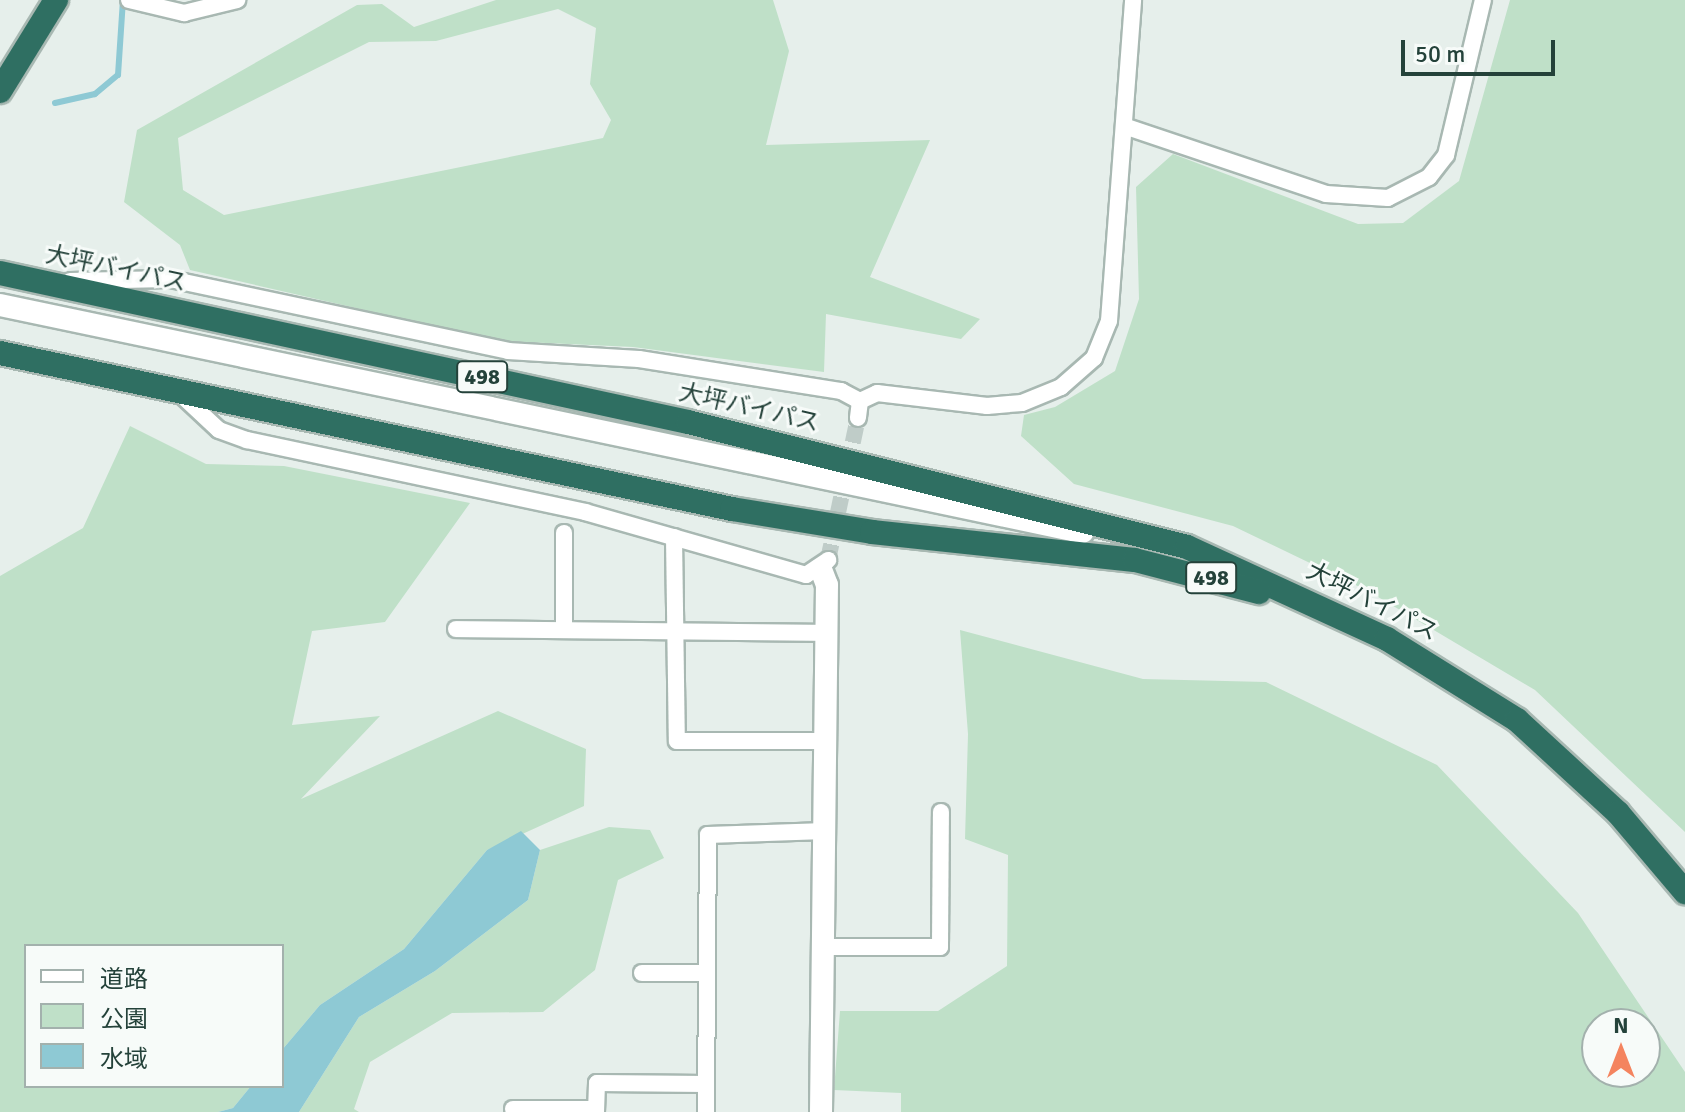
<!DOCTYPE html>
<html>
<head>
<meta charset="utf-8">
<style>
	body { margin:0 }
	#map { position:relative; width:1685px; height:1112px; overflow:hidden; background:#e6efeb; font-family:Signika,"Noto Sans JP",sans-serif }
	div>[style] { position:absolute }
	.green>* { inset:0; background:#bfe0c8 }
	.water>* { inset:0; background:#8ec9d4 }
	.stream>* { height:6px; margin:-3px; padding:0 3px; transform-origin:3px; border-radius:3px; background:#8ec9d4 }
	.street-tunnel>* { height:16px; margin-top:-8px; transform-origin:0; background:repeating-linear-gradient(90deg,#bfccc8 0 16px,transparent 0 24px) }
	.roads { filter:drop-shadow(2px 0 #a8b8b2) drop-shadow(-2px 0 #a8b8b2) drop-shadow(0 2px #a8b8b2) drop-shadow(0 -2px #a8b8b2) }
	.street>* { height:16px; margin:-8px; padding:0 8px; transform-origin:8px; border-radius:8px; background:#fff }
	.secondary>* { height:22px; margin:-11px; padding:0 11px; transform-origin:11px; border-radius:11px; background:#fff }
	.highway>* { height:24px; margin:-12px; padding:0 12px; transform-origin:12px; border-radius:12px; background:#2f6f62 }
	span { translate:-50% -50%; white-space:nowrap; text-align:center; line-height:1.15; -webkit-text-stroke:6px #f7fbf9; paint-order:stroke }
	.shield-label span { padding:2px 6px; background:#f7fbf9; border:2px solid; border-radius:6px; -webkit-text-stroke-width:0 }
	.shield-label { font-size:22px; color:#24423a; font-weight:700 }
	.street-label { font-size:24px; color:#24423a }
	.legend { position:absolute; left:24px; top:944px; width:260px; height:144px; box-sizing:border-box; background:#f7fbf9; border:2px solid #a3b1ad; margin:0; padding:10px 14px; list-style:none; font-size:24px; color:#24423a }
	.legend li { display:flex; align-items:center; gap:16px; height:40px }
	.legend b { width:40px; border:2px solid #a3b1ad }
	.north { position:absolute; left:1581px; top:1008px; width:80px; height:80px; box-sizing:border-box; background:#f7fbf9; border:2px solid #a3b1ad; border-radius:50%; rotate:0deg; font-size:22px; font-weight:700; line-height:32px; text-align:center; color:#24423a }
	.north::after { content:''; display:block; margin:auto; width:28px; height:36px; background:#f4845f; clip-path:polygon(50% 0,100% 100%,50% 72%,0 100%) }
	.scale { position:absolute; left:1401px; top:40px; width:154px; height:36px; box-sizing:border-box; border:4px solid #24423a; border-top:0; padding-left:10px; font-size:24px; line-height:28px; white-space:nowrap; color:#24423a; -webkit-text-stroke:6px #f7fbf9; paint-order:stroke }
</style>
</head>
<body>
<div id="map">
	<div class="green">
		<i style="clip-path:polygon(evenodd,496px 0,773px 0,789px 51px,766px 145px,930px 140px,870px 277px,980px 319px,961px 339px,826px 314px,824px 372px,633px 347px,500px 341px,190px 270px,180px 245px,124px 202px,137px 130px,357px 5px,382px 4px,414px 27px,496px 0,558px 9px,596px 28px,590px 84px,611px 120px,603px 138px,224px 215px,183px 190px,178px 138px,369px 42px,436px 41px,558px 9px)"></i>
		<i style="clip-path:polygon(1510px 0,1685px 0,1685px 832px,1535px 690px,1368px 591px,1233px 526px,1074px 484px,1021px 436px,1024px 415px,1055px 407px,1115px 371px,1139px 299px,1136px 187px,1173px 154px,1358px 224px,1403px 223px,1459px 181px)"></i>
		<i style="clip-path:polygon(130px 426px,206px 464px,284px 466px,470px 503px,385px 622px,312px 631px,292px 725px,380px 716px,301px 799px,498px 711px,586px 749px,584px 806px,487px 850px,404px 949px,320px 1005px,282px 1050px,282px 946px,26px 946px,26px 1086px,251px 1086px,233px 1108px,218px 1112px,0 1112px,0 576px,83px 528px)"></i>
		<i style="clip-path:polygon(evenodd,960px 630px,1143px 679px,1266px 682px,1437px 765px,1578px 913px,1685px 1072px,1685px 1112px,901px 1112px,901px 1093px,834px 1090px,840px 1011px,938px 1011px,1007px 966px,1008px 855px,965px 839px,968px 734px,960px 630px,1597px 1024px,1645px 1024px,1645px 1072px,1597px 1072px,1597px 1024px)"></i>
		<i style="clip-path:polygon(609px 827px,650px 830px,664px 858px,618px 880px,595px 970px,543px 1012px,452px 1013px,370px 1062px,354px 1109px,359px 1112px,299px 1112px,359px 1017px,435px 971px,528px 900px,540px 850px)"></i>
	</div>
	<div class="water">
		<i style="clip-path:polygon(521px 831px,540px 850px,528px 900px,435px 971px,359px 1017px,299px 1112px,218px 1112px,233px 1108px,251px 1086px,282px 1086px,282px 1050px,320px 1005px,404px 949px,487px 850px)"></i>
	</div>
	<div class="stream">
		<i style="left:55px;top:103px;width:41px;rotate:-12.7deg"></i>
		<i style="left:95px;top:94px;width:30px;rotate:-40deg"></i>
		<i style="left:118px;top:75px;width:75px;rotate:-86.2deg"></i>
	</div>
	<div class="street-tunnel">
		<i style="left:828px;top:560px;width:145px;rotate:-78.1deg"></i>
	</div>
	<div class="roads">
		<div class="street">
			<i style="left:129px;top:0;width:57px;rotate:13.3deg"></i>
			<i style="left:184px;top:13px;width:55px;rotate:-13.8deg"></i>
			<i style="left:1124px;top:126px;width:213px;rotate:18.6deg"></i>
			<i style="left:1326px;top:194px;width:62px;rotate:3.7deg"></i>
			<i style="left:1388px;top:198px;width:46px;rotate:-27.1deg"></i>
			<i style="left:1429px;top:177px;width:28px;rotate:-52deg"></i>
			<i style="left:1446px;top:155px;width:159px;rotate:-76.6deg"></i>
			<i style="left:70px;top:281px;width:100px;rotate:-1.1deg"></i>
			<i style="left:170px;top:279px;width:346px;rotate:12deg"></i>
			<i style="left:508px;top:351px;width:131px;rotate:3.5deg"></i>
			<i style="left:639px;top:359px;width:205px;rotate:9deg"></i>
			<i style="left:841px;top:391px;width:21px;rotate:28deg"></i>
			<i style="left:860px;top:401px;width:17px;rotate:97deg"></i>
			<i style="left:177px;top:391px;width:57px;rotate:42.9deg"></i>
			<i style="left:219px;top:430px;width:30px;rotate:20deg"></i>
			<i style="left:247px;top:440px;width:346px;rotate:12deg"></i>
			<i style="left:585px;top:512px;width:230px;rotate:15.9deg"></i>
			<i style="left:806px;top:575px;width:27px;rotate:-34deg"></i>
			<i style="left:860px;top:401px;width:19px;rotate:-25deg"></i>
			<i style="left:877px;top:393px;width:111px;rotate:6.7deg"></i>
			<i style="left:987px;top:406px;width:35px;rotate:-5deg"></i>
			<i style="left:1022px;top:403px;width:42px;rotate:-22.3deg"></i>
			<i style="left:1061px;top:387px;width:44px;rotate:-41.3deg"></i>
			<i style="left:1094px;top:358px;width:40px;rotate:-68deg"></i>
			<i style="left:1109px;top:321px;width:322px;rotate:-85.7deg"></i>
			<i style="left:564px;top:533px;width:97px;rotate:90deg"></i>
			<i style="left:674px;top:537px;width:204px;rotate:89.2deg"></i>
			<i style="left:677px;top:741px;width:149px"></i>
			<i style="left:456px;top:629px;width:371px;rotate:0.6deg"></i>
			<i style="left:824px;top:947px;width:116px"></i>
			<i style="left:940px;top:947px;width:135px;rotate:-89.6deg"></i>
			<i style="left:642px;top:973px;width:65px"></i>
			<i style="left:513px;top:1109px;width:83px"></i>
			<i style="left:596px;top:1112px;width:29px;rotate:-88deg"></i>
			<i style="left:597px;top:1083px;width:109px;rotate:0.5deg"></i>
			<i style="left:706px;top:1112px;width:277px;rotate:-89.6deg"></i>
			<i style="left:708px;top:835px;width:117px;rotate:-2deg"></i>
		</div>
		<div class="secondary">
			<i style="left:0;top:305px;width:1106px;rotate:11.85deg"></i>
			<i style="left:821px;top:1112px;width:527px;rotate:-89.35deg"></i>
			<i style="left:827px;top:585px;width:17px;rotate:-111deg"></i>
		</div>
		<div class="highway">
			<i style="left:0;top:91px;width:107px;rotate:-58.4deg"></i>
			<i style="left:0;top:273px;width:704px;rotate:12.22deg"></i>
			<i style="left:688px;top:422px;width:514px;rotate:14.06deg"></i>
			<i style="left:1187px;top:547px;width:220px;rotate:24.7deg"></i>
			<i style="left:1387px;top:639px;width:153px;rotate:31.9deg"></i>
			<i style="left:1517px;top:720px;width:137px;rotate:42.6deg"></i>
			<i style="left:1618px;top:813px;width:104px;rotate:49.7deg"></i>
			<i style="left:0;top:353px;width:748px;rotate:12.03deg"></i>
			<i style="left:732px;top:509px;width:142px;rotate:9.3deg"></i>
			<i style="left:872px;top:532px;width:264px;rotate:6.1deg"></i>
			<i style="left:1135px;top:560px;width:128px;rotate:14.5deg"></i>
		</div>
	</div>
	<div class="shield-label">
		<span style="left:482px;top:377px">498</span>
		<span style="left:1211px;top:578px">498</span>
	</div>
	<div class="street-label">
		<span style="left:116px;top:269px;rotate:12deg">大坪バイパス</span>
		<span style="left:749px;top:408px;rotate:13deg">大坪バイパス</span>
		<span style="left:1372px;top:602px;rotate:27deg">大坪バイパス</span>
	</div>
	<ul class="legend">
	<li><b style="height:10px;background:#fff"></b>道路</li>
	<li><b style="height:22px;background:#bfe0c8"></b>公園</li>
	<li><b style="height:22px;background:#8ec9d4"></b>水域</li>
	</ul>
	<div class="north">N</div>
	<div class="scale">50 m</div>
</div>
</body>
</html>
